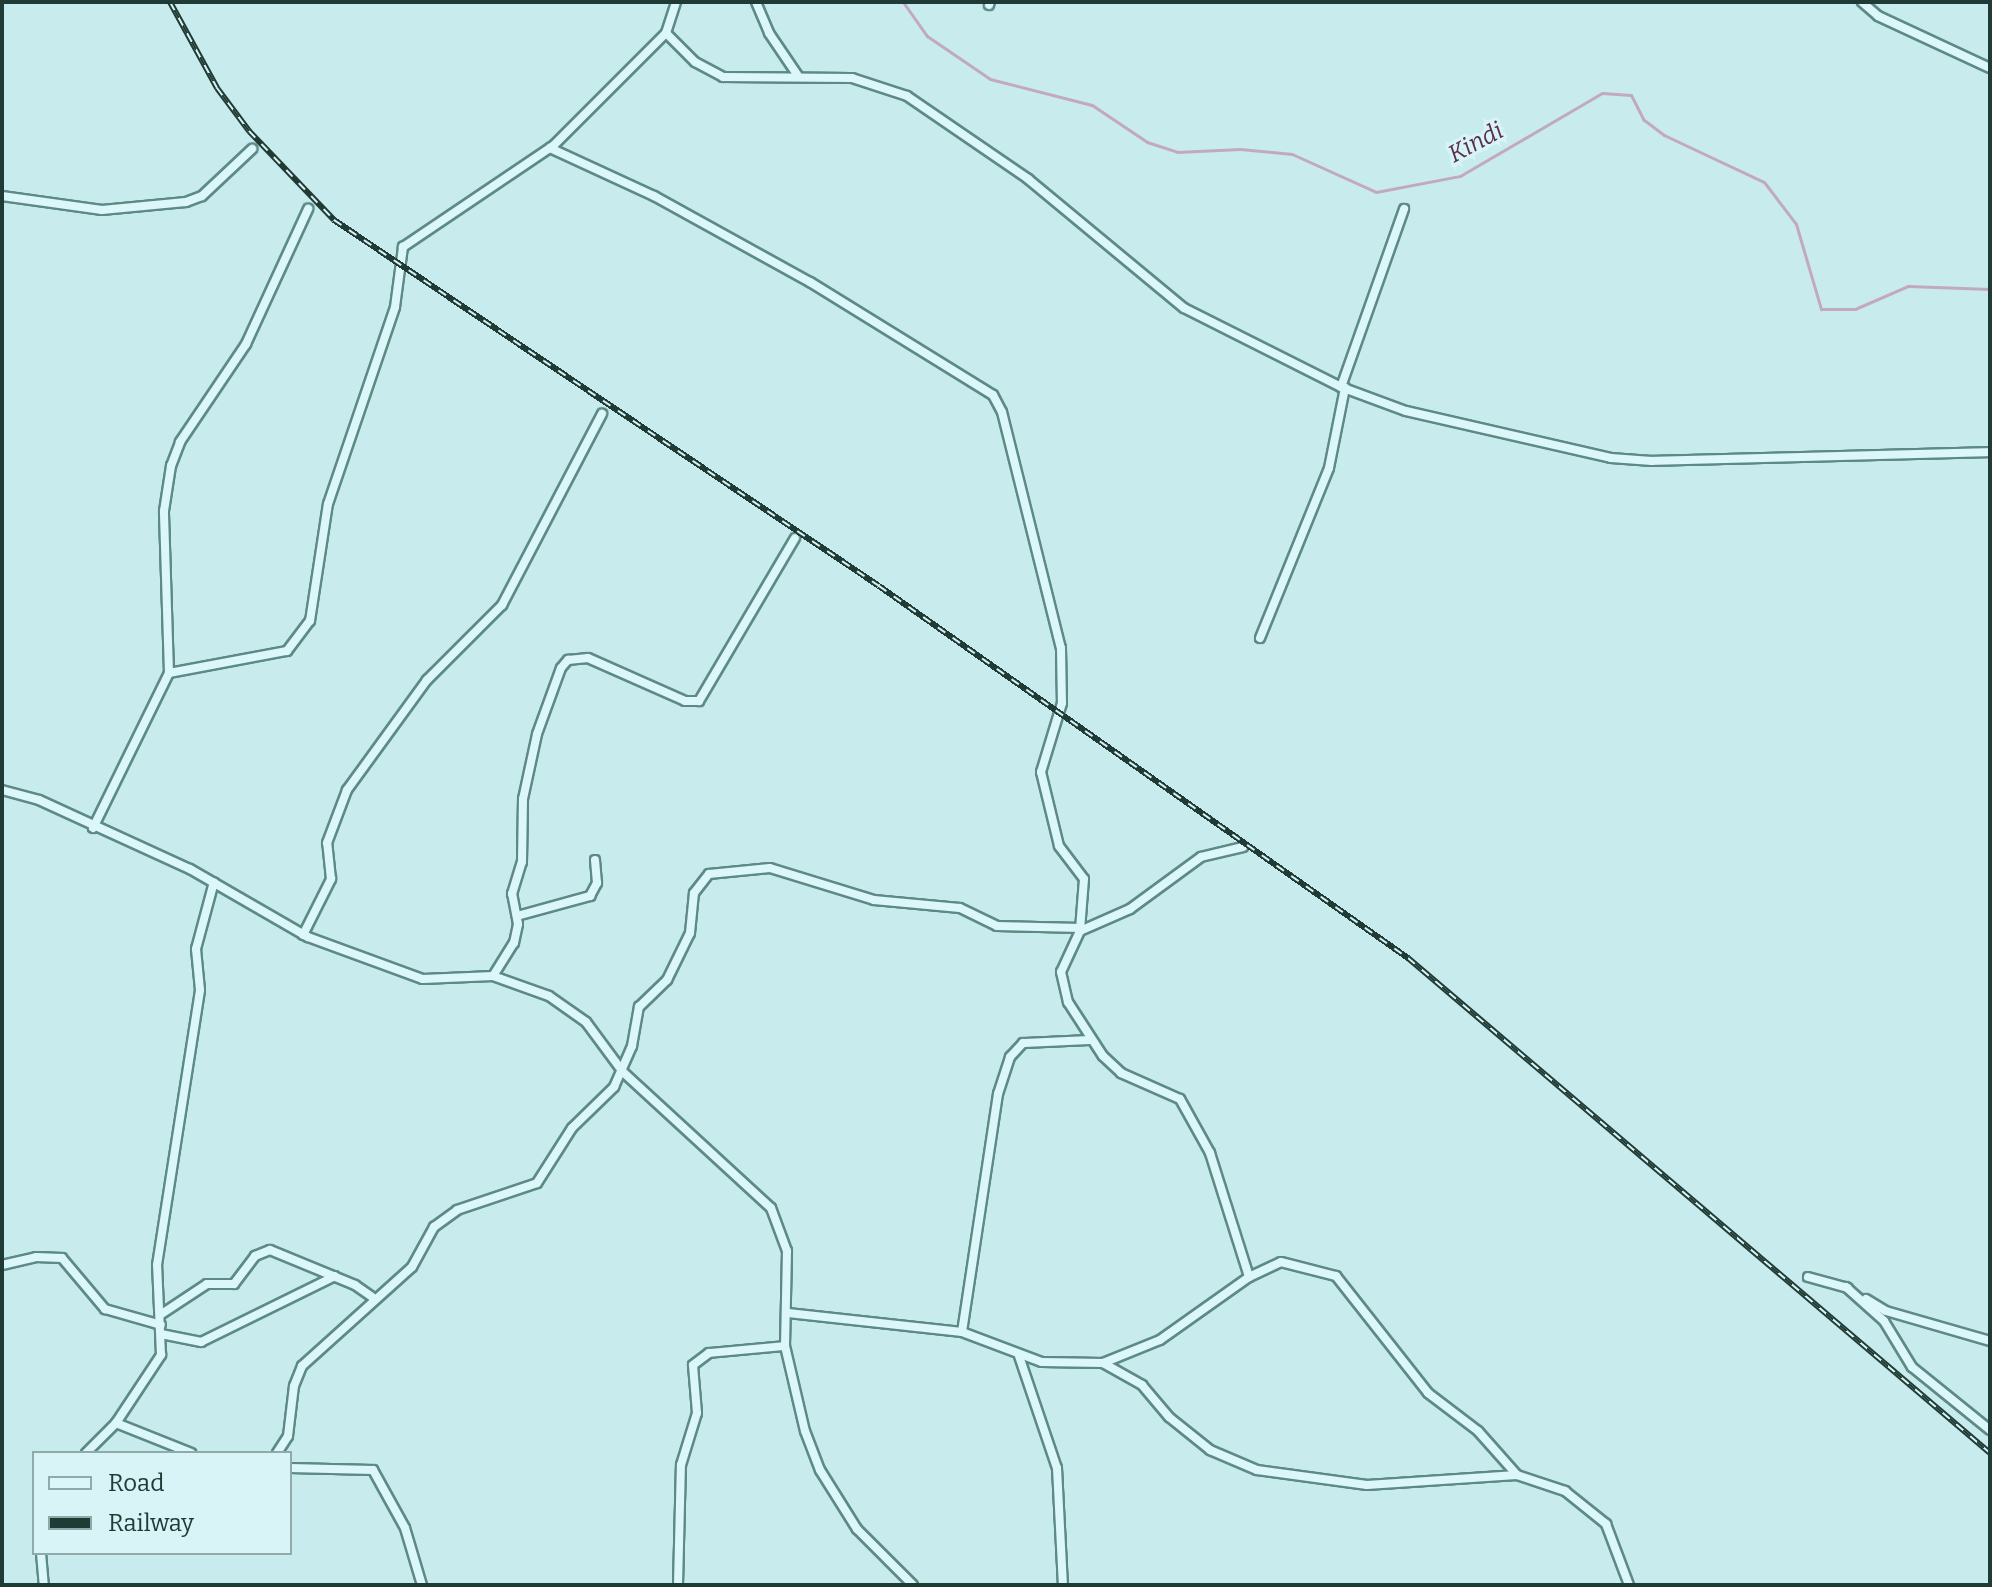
<!DOCTYPE html>
<html>
<head>
<meta charset="utf-8">
<style>
	body { margin:0 }
	#map { position:relative; width:1992px; height:1587px; overflow:hidden; background:#c8ecee; font-family:Bitter,serif }
	div>[style] { position:absolute }
	.stream>* { height:3px; margin:-1.5px; padding:0 1.5px; transform-origin:1.5px; border-radius:1.5px; background:#c2a9c1 }
	.roads { filter:drop-shadow(2px 0 #5d8a85) drop-shadow(-2px 0 #5d8a85) drop-shadow(0 2px #5d8a85) drop-shadow(0 -2px #5d8a85) }
	.minor>* { height:8px; margin:-4px; padding:0 4px; transform-origin:4px; border-radius:4px; background:#dcf7f9 }
	.rail>* { height:6px; margin-top:-3px; transform-origin:0; background:repeating-linear-gradient(90deg,#d8f4f6 0 9px,#203b36 0 18px); box-sizing:border-box; border-block:2px solid #203b36 }
	span { translate:-50% -50%; white-space:nowrap; text-align:center; line-height:1.15; -webkit-text-stroke:6px #d8f4f6; paint-order:stroke }
	.water-label { font-size:24px; color:#5a304e; font-style:italic }
	.frame { position:absolute; inset:0; border:4px solid #203b36; pointer-events:none }
	.legend { position:absolute; left:32px; top:1451px; width:260px; height:104px; box-sizing:border-box; background:#d8f4f6; border:2px solid #8eaaa9; margin:0; padding:10px 14px; list-style:none; font-size:24px; color:#203b36 }
	.legend li { display:flex; align-items:center; gap:16px; height:40px }
	.legend b { width:40px; border:2px solid #8eaaa9 }
</style>
</head>
<body>
<div id="map">
	<div class="stream">
		<i style="left:903px;top:2px;width:42px;rotate:54.8deg"></i>
		<i style="left:927px;top:36px;width:76px;rotate:34.3deg"></i>
		<i style="left:990px;top:79px;width:105px;rotate:14.3deg"></i>
		<i style="left:1092px;top:105px;width:66px;rotate:33.9deg"></i>
		<i style="left:1147px;top:142px;width:32px;rotate:18deg"></i>
		<i style="left:1177px;top:152px;width:63px;rotate:-2.7deg"></i>
		<i style="left:1240px;top:149px;width:52px;rotate:5.5deg"></i>
		<i style="left:1292px;top:154px;width:92px;rotate:24.3deg"></i>
		<i style="left:1376px;top:192px;width:86px;rotate:-10.8deg"></i>
		<i style="left:1460px;top:176px;width:164px;rotate:-30.3deg"></i>
		<i style="left:1602px;top:93px;width:29px;rotate:4deg"></i>
		<i style="left:1631px;top:95px;width:28px;rotate:63deg"></i>
		<i style="left:1644px;top:120px;width:25px;rotate:37deg"></i>
		<i style="left:1664px;top:135px;width:110px;rotate:25.2deg"></i>
		<i style="left:1764px;top:182px;width:53px;rotate:52.7deg"></i>
		<i style="left:1796px;top:224px;width:89px;rotate:73.6deg"></i>
		<i style="left:1821px;top:309px;width:34px"></i>
		<i style="left:1855px;top:309px;width:58px;rotate:-23.5deg"></i>
		<i style="left:1908px;top:286px;width:82px;rotate:2.1deg"></i>
	</div>
	<div class="roads">
		<div class="minor">
			<i style="left:756px;top:2px;width:34px;rotate:67deg"></i>
			<i style="left:769px;top:33px;width:52px;rotate:56deg"></i>
			<i style="left:1862px;top:2px;width:21px;rotate:41deg"></i>
			<i style="left:1878px;top:16px;width:123px;rotate:24.9deg"></i>
			<i style="left:989px;top:5px;width:3px;rotate:-72deg"></i>
			<i style="left:666px;top:33px;width:41px;rotate:45deg"></i>
			<i style="left:695px;top:62px;width:32px;rotate:28deg"></i>
			<i style="left:723px;top:77px;width:129px;rotate:0.4deg"></i>
			<i style="left:852px;top:78px;width:58px;rotate:18.1deg"></i>
			<i style="left:907px;top:96px;width:147px;rotate:34.4deg"></i>
			<i style="left:1028px;top:179px;width:202px;rotate:39.6deg"></i>
			<i style="left:1184px;top:308px;width:176px;rotate:26.7deg"></i>
			<i style="left:1341px;top:387px;width:69px;rotate:20.3deg"></i>
			<i style="left:1406px;top:411px;width:210px;rotate:12.9deg"></i>
			<i style="left:1611px;top:458px;width:41px;rotate:4.2deg"></i>
			<i style="left:1652px;top:461px;width:338px;rotate:-1.5deg"></i>
			<i style="left:550px;top:148px;width:115px;rotate:24.8deg"></i>
			<i style="left:654px;top:196px;width:178px;rotate:28.9deg"></i>
			<i style="left:810px;top:282px;width:215px;rotate:31.7deg"></i>
			<i style="left:993px;top:395px;width:19px;rotate:62deg"></i>
			<i style="left:1002px;top:412px;width:243px;rotate:76deg"></i>
			<i style="left:1061px;top:648px;width:55px;rotate:89deg"></i>
			<i style="left:1062px;top:703px;width:72px;rotate:106.9deg"></i>
			<i style="left:1041px;top:772px;width:76px;rotate:76.3deg"></i>
			<i style="left:1059px;top:846px;width:41px;rotate:52.9deg"></i>
			<i style="left:1084px;top:879px;width:51px;rotate:94.5deg"></i>
			<i style="left:2px;top:196px;width:101px;rotate:8deg"></i>
			<i style="left:102px;top:210px;width:84px;rotate:-5.4deg"></i>
			<i style="left:186px;top:202px;width:17px;rotate:-21deg"></i>
			<i style="left:202px;top:196px;width:69px;rotate:-43.2deg"></i>
			<i style="left:1341px;top:387px;width:189px;rotate:-70.5deg"></i>
			<i style="left:1260px;top:638px;width:183px;rotate:-67.9deg"></i>
			<i style="left:1329px;top:468px;width:82px;rotate:-78.7deg"></i>
			<i style="left:169px;top:673px;width:162px;rotate:-91.8deg"></i>
			<i style="left:164px;top:511px;width:46px;rotate:-81.2deg"></i>
			<i style="left:171px;top:466px;width:26px;rotate:-69deg"></i>
			<i style="left:180px;top:442px;width:118px;rotate:-56deg"></i>
			<i style="left:246px;top:344px;width:149px;rotate:-65.3deg"></i>
			<i style="left:2px;top:790px;width:38px;rotate:15deg"></i>
			<i style="left:39px;top:800px;width:166px;rotate:24.6deg"></i>
			<i style="left:190px;top:869px;width:136px;rotate:30deg"></i>
			<i style="left:308px;top:937px;width:122px;rotate:20.1deg"></i>
			<i style="left:423px;top:979px;width:70px;rotate:-2.5deg"></i>
			<i style="left:493px;top:976px;width:59px;rotate:19.7deg"></i>
			<i style="left:549px;top:996px;width:45px;rotate:35.1deg"></i>
			<i style="left:586px;top:1022px;width:62px;rotate:53.5deg"></i>
			<i style="left:623px;top:1072px;width:201px;rotate:42.6deg"></i>
			<i style="left:771px;top:1208px;width:46px;rotate:69.6deg"></i>
			<i style="left:787px;top:1251px;width:95px;rotate:91.2deg"></i>
			<i style="left:785px;top:1346px;width:87px;rotate:76.8deg"></i>
			<i style="left:805px;top:1431px;width:42px;rotate:69deg"></i>
			<i style="left:820px;top:1470px;width:70px;rotate:57.9deg"></i>
			<i style="left:857px;top:1529px;width:79px;rotate:45deg"></i>
			<i style="left:93px;top:828px;width:173px;rotate:-63.9deg"></i>
			<i style="left:169px;top:673px;width:120px;rotate:-10.6deg"></i>
			<i style="left:287px;top:651px;width:38px;rotate:-53deg"></i>
			<i style="left:310px;top:621px;width:118px;rotate:-81.3deg"></i>
			<i style="left:328px;top:504px;width:208px;rotate:-71.2deg"></i>
			<i style="left:395px;top:307px;width:61px;rotate:-82.4deg"></i>
			<i style="left:403px;top:247px;width:182px;rotate:-34deg"></i>
			<i style="left:554px;top:145px;width:158px;rotate:-45deg"></i>
			<i style="left:666px;top:33px;width:33px;rotate:-72deg"></i>
			<i style="left:1243px;top:847px;width:43px;rotate:166.6deg"></i>
			<i style="left:1201px;top:857px;width:88px;rotate:143.8deg"></i>
			<i style="left:1130px;top:909px;width:55px;rotate:156.3deg"></i>
			<i style="left:1080px;top:931px;width:45px;rotate:114.9deg"></i>
			<i style="left:1061px;top:972px;width:31px;rotate:77deg"></i>
			<i style="left:1068px;top:1002px;width:64px;rotate:57.1deg"></i>
			<i style="left:1103px;top:1056px;width:25px;rotate:43deg"></i>
			<i style="left:1121px;top:1073px;width:64px;rotate:23.8deg"></i>
			<i style="left:1180px;top:1099px;width:62px;rotate:60.9deg"></i>
			<i style="left:1210px;top:1153px;width:130px;rotate:72.5deg"></i>
			<i style="left:517px;top:916px;width:76px;rotate:-15.3deg"></i>
			<i style="left:590px;top:896px;width:15px;rotate:-62deg"></i>
			<i style="left:597px;top:883px;width:23px;rotate:-95deg"></i>
			<i style="left:303px;top:935px;width:63px;rotate:-63.4deg"></i>
			<i style="left:331px;top:879px;width:36px;rotate:-96deg"></i>
			<i style="left:327px;top:843px;width:57px;rotate:-69.3deg"></i>
			<i style="left:347px;top:790px;width:136px;rotate:-54deg"></i>
			<i style="left:427px;top:680px;width:106px;rotate:-45deg"></i>
			<i style="left:502px;top:605px;width:216px;rotate:-62.4deg"></i>
			<i style="left:493px;top:976px;width:39px;rotate:-58deg"></i>
			<i style="left:514px;top:943px;width:19px;rotate:-78deg"></i>
			<i style="left:518px;top:924px;width:31px;rotate:-101deg"></i>
			<i style="left:512px;top:894px;width:34px;rotate:-73deg"></i>
			<i style="left:522px;top:862px;width:63px;rotate:-89.1deg"></i>
			<i style="left:523px;top:799px;width:66px;rotate:-77.8deg"></i>
			<i style="left:537px;top:734px;width:70px;rotate:-70deg"></i>
			<i style="left:561px;top:668px;width:11px;rotate:-49deg"></i>
			<i style="left:568px;top:660px;width:20px;rotate:-6deg"></i>
			<i style="left:588px;top:658px;width:106px;rotate:23.9deg"></i>
			<i style="left:685px;top:701px;width:14px"></i>
			<i style="left:699px;top:701px;width:189px;rotate:-59.5deg"></i>
			<i style="left:2px;top:1265px;width:35px;rotate:-13deg"></i>
			<i style="left:36px;top:1257px;width:26px;rotate:2deg"></i>
			<i style="left:62px;top:1258px;width:67px;rotate:49.9deg"></i>
			<i style="left:105px;top:1309px;width:58px;rotate:15.9deg"></i>
			<i style="left:1808px;top:1277px;width:41px;rotate:15.4deg"></i>
			<i style="left:1846px;top:1287px;width:51px;rotate:41.8deg"></i>
			<i style="left:1884px;top:1321px;width:54px;rotate:58.7deg"></i>
			<i style="left:1912px;top:1367px;width:100px;rotate:38.9deg"></i>
			<i style="left:1866px;top:1299px;width:23px;rotate:31deg"></i>
			<i style="left:1886px;top:1311px;width:108px;rotate:16.1deg"></i>
			<i style="left:788px;top:1313px;width:175px;rotate:6.2deg"></i>
			<i style="left:962px;top:1332px;width:85px;rotate:20.6deg"></i>
			<i style="left:1042px;top:1362px;width:61px;rotate:0.9deg"></i>
			<i style="left:1103px;top:1363px;width:45px;rotate:29.4deg"></i>
			<i style="left:1142px;top:1385px;width:42px;rotate:49.8deg"></i>
			<i style="left:1169px;top:1417px;width:53px;rotate:38.8deg"></i>
			<i style="left:1210px;top:1450px;width:51px;rotate:23.1deg"></i>
			<i style="left:1257px;top:1470px;width:111px;rotate:7.8deg"></i>
			<i style="left:1367px;top:1485px;width:150px;rotate:-3.8deg"></i>
			<i style="left:160px;top:1315px;width:56px;rotate:-33.4deg"></i>
			<i style="left:207px;top:1284px;width:27px"></i>
			<i style="left:234px;top:1284px;width:35px;rotate:-53deg"></i>
			<i style="left:255px;top:1256px;width:16px;rotate:-22deg"></i>
			<i style="left:270px;top:1250px;width:92px;rotate:22.4deg"></i>
			<i style="left:355px;top:1285px;width:21px;rotate:35deg"></i>
			<i style="left:962px;top:1332px;width:241px;rotate:-81.4deg"></i>
			<i style="left:998px;top:1094px;width:39px;rotate:-72deg"></i>
			<i style="left:1010px;top:1057px;width:19px;rotate:-47deg"></i>
			<i style="left:1023px;top:1043px;width:68px;rotate:-2.5deg"></i>
			<i style="left:161px;top:1334px;width:41px;rotate:11.3deg"></i>
			<i style="left:201px;top:1342px;width:149px;rotate:-26.2deg"></i>
			<i style="left:1019px;top:1356px;width:118px;rotate:71.3deg"></i>
			<i style="left:1057px;top:1468px;width:117px;rotate:87.1deg"></i>
			<i style="left:1103px;top:1363px;width:61px;rotate:-22deg"></i>
			<i style="left:1160px;top:1340px;width:109px;rotate:-35.3deg"></i>
			<i style="left:1249px;top:1277px;width:35px;rotate:-25deg"></i>
			<i style="left:1281px;top:1262px;width:57px;rotate:14.3deg"></i>
			<i style="left:1336px;top:1276px;width:149px;rotate:51.8deg"></i>
			<i style="left:1428px;top:1393px;width:63px;rotate:37.2deg"></i>
			<i style="left:1478px;top:1431px;width:59px;rotate:48.4deg"></i>
			<i style="left:1517px;top:1475px;width:51px;rotate:18.4deg"></i>
			<i style="left:1565px;top:1491px;width:53px;rotate:38.8deg"></i>
			<i style="left:1606px;top:1524px;width:65px;rotate:69.3deg"></i>
			<i style="left:116px;top:1423px;width:81px;rotate:21.8deg"></i>
			<i style="left:86px;top:1453px;width:42px;rotate:-45deg"></i>
			<i style="left:116px;top:1423px;width:82px;rotate:-56.5deg"></i>
			<i style="left:161px;top:1355px;width:90px;rotate:-92.5deg"></i>
			<i style="left:157px;top:1265px;width:278px;rotate:-81.1deg"></i>
			<i style="left:200px;top:990px;width:41px;rotate:-95.6deg"></i>
			<i style="left:196px;top:949px;width:69px;rotate:-75deg"></i>
			<i style="left:277px;top:1453px;width:20px;rotate:-57deg"></i>
			<i style="left:288px;top:1436px;width:50px;rotate:-83.2deg"></i>
			<i style="left:294px;top:1386px;width:22px;rotate:-68deg"></i>
			<i style="left:302px;top:1366px;width:148px;rotate:-42deg"></i>
			<i style="left:412px;top:1267px;width:46px;rotate:-61.2deg"></i>
			<i style="left:434px;top:1227px;width:29px;rotate:-36deg"></i>
			<i style="left:457px;top:1210px;width:84px;rotate:-18.6deg"></i>
			<i style="left:537px;top:1183px;width:65px;rotate:-57.5deg"></i>
			<i style="left:572px;top:1128px;width:59px;rotate:-44.3deg"></i>
			<i style="left:614px;top:1087px;width:45px;rotate:-66.3deg"></i>
			<i style="left:632px;top:1046px;width:40px;rotate:-80deg"></i>
			<i style="left:639px;top:1007px;width:39px;rotate:-44deg"></i>
			<i style="left:667px;top:980px;width:52px;rotate:-63.9deg"></i>
			<i style="left:690px;top:933px;width:40px;rotate:-84.3deg"></i>
			<i style="left:694px;top:893px;width:24px;rotate:-52deg"></i>
			<i style="left:709px;top:874px;width:61px;rotate:-5.6deg"></i>
			<i style="left:770px;top:868px;width:109px;rotate:17.1deg"></i>
			<i style="left:874px;top:900px;width:86px;rotate:5.3deg"></i>
			<i style="left:960px;top:908px;width:41px;rotate:25.9deg"></i>
			<i style="left:997px;top:926px;width:84px;rotate:1.4deg"></i>
			<i style="left:290px;top:1468px;width:83px;rotate:1.4deg"></i>
			<i style="left:373px;top:1470px;width:66px;rotate:61.1deg"></i>
			<i style="left:405px;top:1528px;width:59px;rotate:73.4deg"></i>
			<i style="left:41px;top:1553px;width:32px;rotate:85deg"></i>
			<i style="left:678px;top:1585px;width:120px;rotate:-88.6deg"></i>
			<i style="left:681px;top:1465px;width:54px;rotate:-72.9deg"></i>
			<i style="left:697px;top:1413px;width:48px;rotate:-94.8deg"></i>
			<i style="left:693px;top:1365px;width:20px;rotate:-37deg"></i>
			<i style="left:709px;top:1353px;width:76px;rotate:-5.3deg"></i>
		</div>
	</div>
	<div class="rail">
		<i style="left:170px;top:2px;width:98px;rotate:61.3deg"></i>
		<i style="left:217px;top:88px;width:54px;rotate:53.3deg"></i>
		<i style="left:249px;top:131px;width:123px;rotate:46.3deg"></i>
		<i style="left:334px;top:220px;width:656px;rotate:33.88deg"></i>
		<i style="left:879px;top:586px;width:647px;rotate:35.12deg"></i>
		<i style="left:1408px;top:958px;width:764px;rotate:40.38deg"></i>
	</div>
	<div class="water-label">
		<span style="left:1476px;top:143px;rotate:-28deg">Kindi</span>
	</div>
	<div class="frame"></div>
	<ul class="legend">
	<li><b style="height:10px;background:#dcf7f9"></b>Road</li>
	<li><b style="height:10px;background:#203b36"></b>Railway</li>
	</ul>
</div>
</body>
</html>
